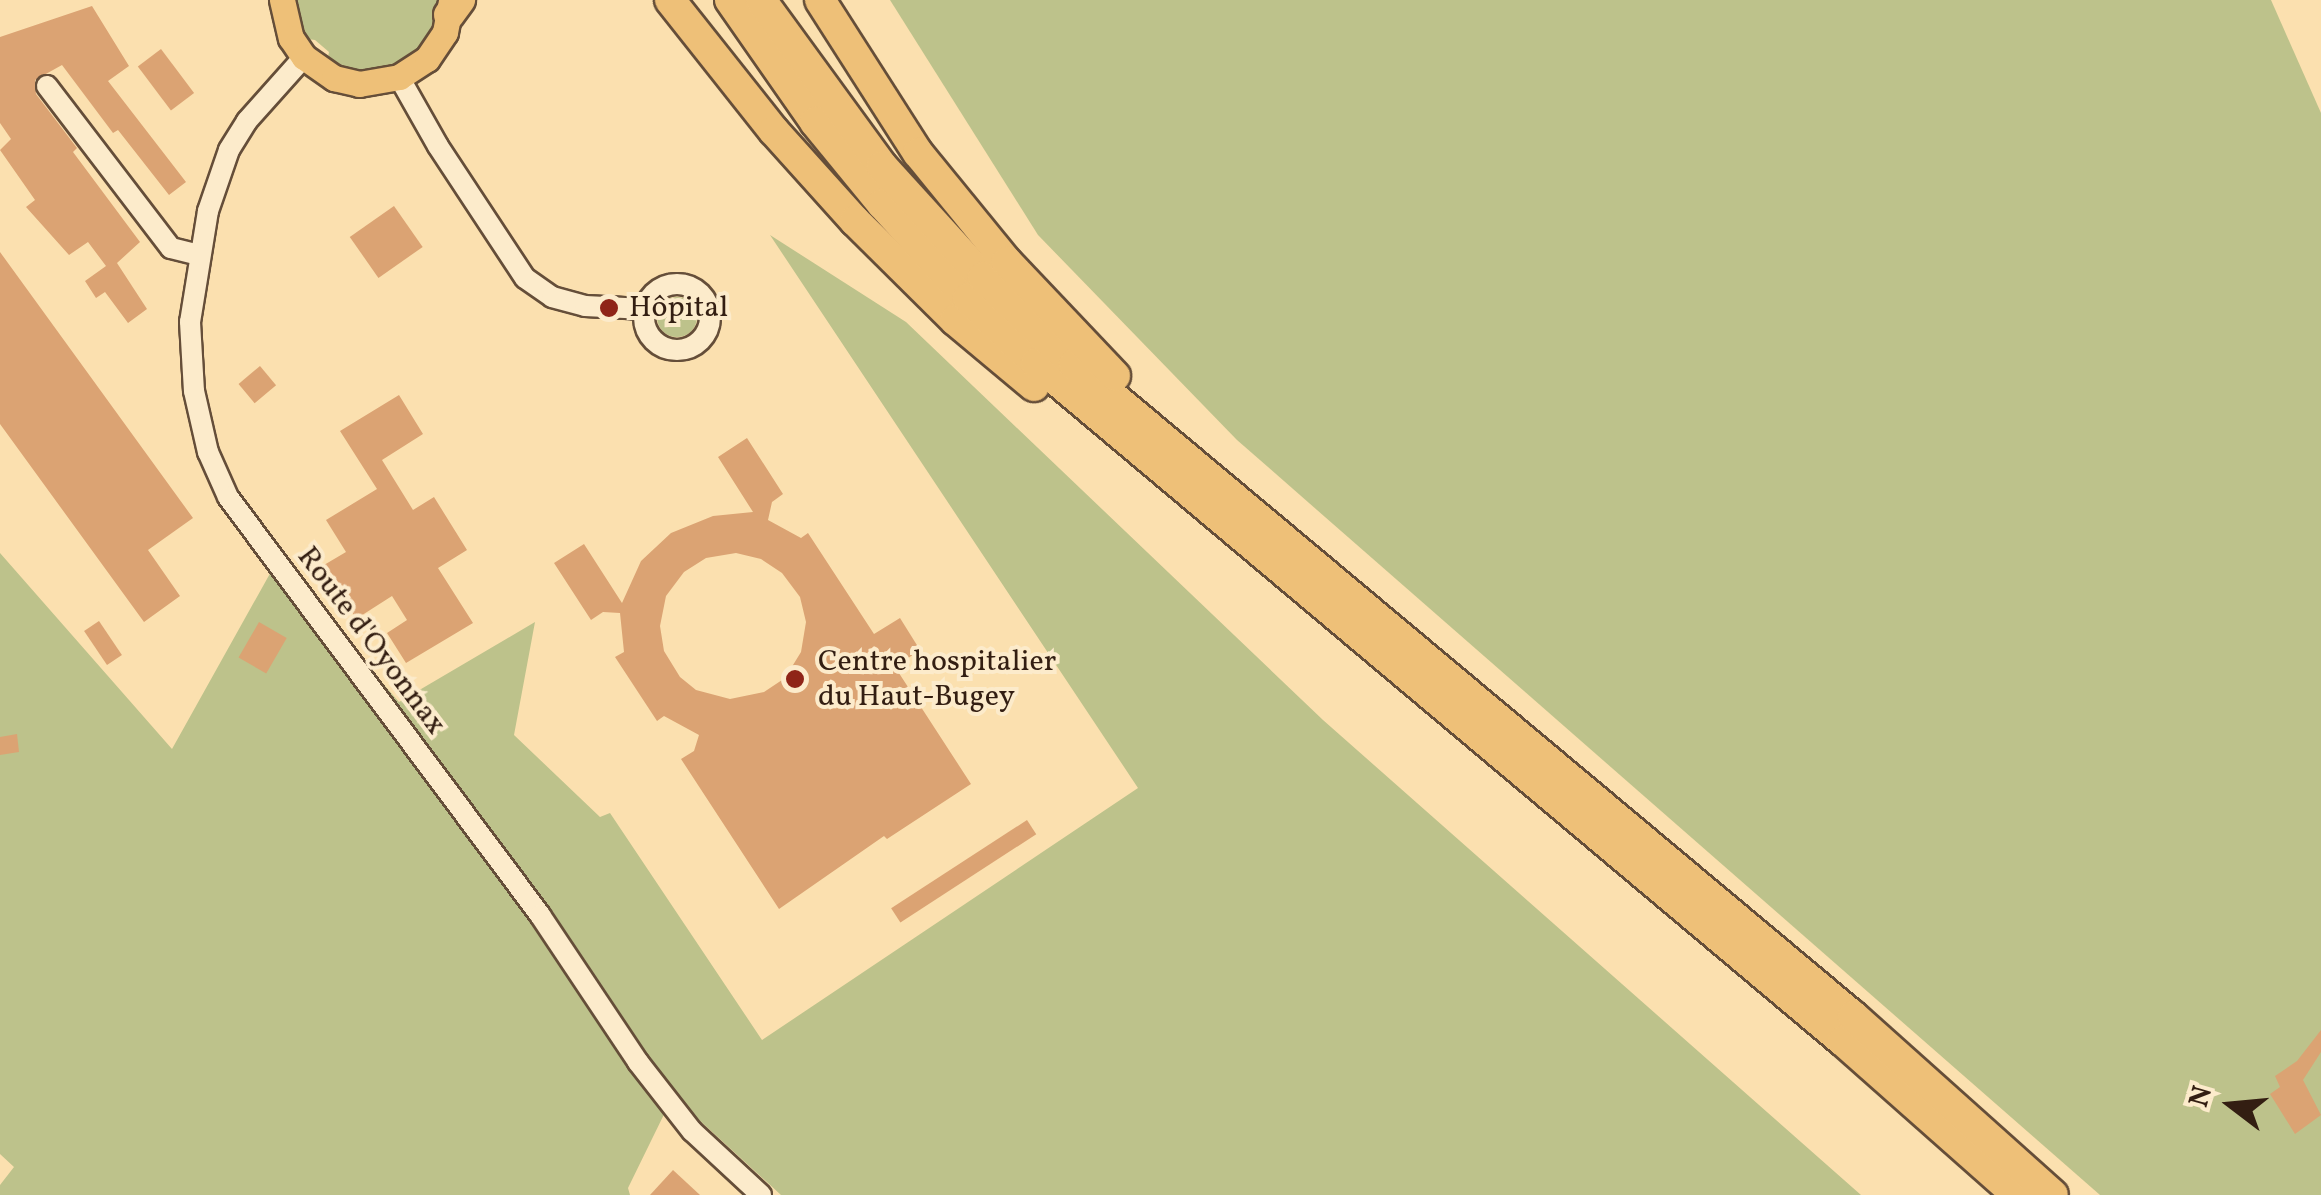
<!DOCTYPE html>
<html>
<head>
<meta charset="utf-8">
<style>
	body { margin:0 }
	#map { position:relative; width:2321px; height:1195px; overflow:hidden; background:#fbe0af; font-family:Vollkorn,serif }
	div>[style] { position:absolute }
	.green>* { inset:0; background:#bdc28b }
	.round { border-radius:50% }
	.building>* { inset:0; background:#dba373; transform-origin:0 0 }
	.roads { filter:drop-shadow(2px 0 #654e39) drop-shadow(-2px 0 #654e39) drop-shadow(0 2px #654e39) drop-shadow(0 -2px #654e39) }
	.minor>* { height:20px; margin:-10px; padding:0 10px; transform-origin:10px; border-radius:10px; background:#fcebcb }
	.minor>.ring { margin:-10px; padding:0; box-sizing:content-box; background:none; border:20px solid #fcebcb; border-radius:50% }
	.major>* { height:25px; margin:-12.5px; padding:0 12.5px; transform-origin:12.5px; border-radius:12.5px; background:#eec078 }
	.highway>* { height:30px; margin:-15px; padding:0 15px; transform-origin:15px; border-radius:15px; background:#eec078 }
	.dots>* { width:28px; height:28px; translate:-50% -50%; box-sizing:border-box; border:5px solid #fcebcb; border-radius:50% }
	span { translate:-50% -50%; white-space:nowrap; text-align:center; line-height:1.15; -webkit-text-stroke:8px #fcebcb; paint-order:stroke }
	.poi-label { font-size:30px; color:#331e12 }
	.left { translate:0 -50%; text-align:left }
	.street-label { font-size:30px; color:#331e12 }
	.north { position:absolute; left:2181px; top:1055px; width:100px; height:100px; -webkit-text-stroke:8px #fcebcb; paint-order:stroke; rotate:286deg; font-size:28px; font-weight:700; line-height:40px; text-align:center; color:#331e12 }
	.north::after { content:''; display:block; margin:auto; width:35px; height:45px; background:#331e12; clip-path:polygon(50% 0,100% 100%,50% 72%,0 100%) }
</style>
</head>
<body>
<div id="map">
	<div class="green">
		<i style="clip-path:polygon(293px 0,439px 0,428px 39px,413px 56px,393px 68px,371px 73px,327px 62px,329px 52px,315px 40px,301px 38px)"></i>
		<i style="clip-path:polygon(890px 0,2271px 0,2321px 113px,2321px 1195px,2100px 1195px,1237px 440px,1038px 235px)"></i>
		<i style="clip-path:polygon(770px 235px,906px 322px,1323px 720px,1861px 1195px,781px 1195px,673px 1096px,628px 1188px,630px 1195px,0 1195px,0 1185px,14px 1167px,0 1154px,0 553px,172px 749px,277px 561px,399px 702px,535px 622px,514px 735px,600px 817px,610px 813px,762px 1040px,1138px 788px)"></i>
		<i class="round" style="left:657px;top:297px;width:40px;height:40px"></i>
	</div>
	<div class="building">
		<i style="clip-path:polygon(92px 6px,129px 66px,108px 81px,186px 182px,169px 195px,118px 130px,113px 133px,62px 65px,35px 80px,36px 94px,77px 148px,73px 152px,140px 242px,117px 263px,147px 309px,128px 323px,105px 292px,96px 298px,85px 281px,106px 266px,88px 242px,69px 255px,26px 207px,35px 200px,0 150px,11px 139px,0 123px,0 37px)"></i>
		<i style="left:161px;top:49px;width:55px;height:29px;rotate:53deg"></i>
		<i style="left:394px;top:206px;width:50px;height:54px;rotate:55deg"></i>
		<i style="clip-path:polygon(0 252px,193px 518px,148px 550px,180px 596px,144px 622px,0 424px)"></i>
		<i style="left:260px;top:366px;width:25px;height:28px;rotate:50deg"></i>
		<i style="clip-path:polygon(399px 395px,423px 434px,382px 460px,413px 510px,434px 497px,467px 550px,438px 568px,473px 623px,406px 663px,387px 633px,407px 620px,392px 596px,356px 619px,324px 565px,346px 552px,326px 520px,377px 489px,340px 431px)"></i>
		<i style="clip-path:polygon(evenodd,747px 438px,783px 494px,772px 502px,768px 520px,801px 538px,808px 533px,874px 634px,900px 618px,920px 650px,895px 667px,971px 784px,887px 839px,884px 836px,779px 909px,681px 759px,694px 751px,699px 735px,664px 716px,657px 721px,615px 657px,624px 652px,620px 613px,603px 612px,591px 620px,554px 563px,584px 544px,622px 603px,641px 561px,671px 533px,713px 516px,753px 512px,718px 457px,747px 438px,736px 553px,761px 559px,782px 573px,800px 597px,806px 622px,801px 652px,785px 678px,764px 692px,730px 699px,696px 690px,680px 677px,664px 651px,660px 626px,666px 596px,684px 572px,706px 558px,736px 553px)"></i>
		<i style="left:99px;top:621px;width:41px;height:18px;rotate:56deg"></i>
		<i style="left:259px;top:622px;width:32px;height:41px;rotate:30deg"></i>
		<i style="clip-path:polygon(17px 734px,19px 752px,0 755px,0 737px)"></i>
		<i style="left:1027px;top:820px;width:17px;height:162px;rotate:57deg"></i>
		<i style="clip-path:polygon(2321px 1030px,2321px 1052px,2303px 1080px,2321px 1115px,2295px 1134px,2270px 1094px,2280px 1087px,2275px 1076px,2297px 1061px)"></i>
		<i style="clip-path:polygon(673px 1170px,700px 1195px,650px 1195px)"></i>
	</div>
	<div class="roads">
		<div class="minor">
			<i style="left:304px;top:57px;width:86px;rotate:131.7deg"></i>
			<i style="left:247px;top:121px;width:34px;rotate:122deg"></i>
			<i style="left:229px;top:150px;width:65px;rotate:109deg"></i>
			<i style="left:208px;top:211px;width:112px;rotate:99.2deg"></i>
			<i style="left:190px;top:322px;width:69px;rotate:86.7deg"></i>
			<i style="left:194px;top:391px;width:63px;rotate:77.1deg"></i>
			<i style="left:208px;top:452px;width:49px;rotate:66deg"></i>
			<i style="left:228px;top:497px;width:522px;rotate:53.26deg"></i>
			<i style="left:540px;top:915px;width:177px;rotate:56.3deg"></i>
			<i style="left:638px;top:1062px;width:88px;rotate:52deg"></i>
			<i style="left:692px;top:1131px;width:94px;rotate:42.8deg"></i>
			<i style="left:399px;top:77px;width:79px;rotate:60.5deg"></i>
			<i style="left:438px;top:146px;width:158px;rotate:56.6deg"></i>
			<i style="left:525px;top:278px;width:33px;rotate:35deg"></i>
			<i style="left:552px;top:297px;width:34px;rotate:15deg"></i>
			<i style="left:585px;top:306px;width:60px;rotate:2.9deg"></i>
			<i style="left:47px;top:86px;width:204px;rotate:52.6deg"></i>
			<i style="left:171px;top:248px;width:29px;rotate:14deg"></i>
			<i class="ring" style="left:644px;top:284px;width:46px;height:46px"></i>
		</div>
		<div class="major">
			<i style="left:282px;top:0;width:39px;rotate:77deg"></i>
			<i style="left:291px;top:38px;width:23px;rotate:56deg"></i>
			<i style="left:304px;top:57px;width:37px;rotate:35deg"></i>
			<i style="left:334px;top:78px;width:26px;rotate:13deg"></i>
			<i style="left:359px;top:84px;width:41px;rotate:-9.9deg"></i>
			<i style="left:399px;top:77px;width:33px;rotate:-33deg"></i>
			<i style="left:427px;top:59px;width:32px;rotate:-56deg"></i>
			<i style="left:445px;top:32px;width:33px;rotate:-79deg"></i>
		</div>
		<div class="highway">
			<i style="left:670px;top:0;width:167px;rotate:51.6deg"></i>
			<i style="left:774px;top:131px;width:121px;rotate:48deg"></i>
			<i style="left:855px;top:221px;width:141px;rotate:44.7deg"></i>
			<i style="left:955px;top:320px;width:103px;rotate:39.9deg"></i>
			<i style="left:730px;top:0;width:149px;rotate:55.1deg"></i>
			<i style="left:815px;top:122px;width:106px;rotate:50.7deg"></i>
			<i style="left:882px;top:204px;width:127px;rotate:47.5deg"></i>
			<i style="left:968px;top:298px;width:94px;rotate:43.7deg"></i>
			<i style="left:1036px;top:363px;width:1054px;rotate:40.04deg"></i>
			<i style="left:1843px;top:1041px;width:232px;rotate:41.5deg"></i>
			<i style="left:761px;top:0;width:205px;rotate:53.9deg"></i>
			<i style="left:882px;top:166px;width:150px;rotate:47.7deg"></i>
			<i style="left:983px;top:277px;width:126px;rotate:43.7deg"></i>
			<i style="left:1074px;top:364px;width:1016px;rotate:39.93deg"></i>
			<i style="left:1853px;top:1016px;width:268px;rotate:41.8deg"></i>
			<i style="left:820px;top:0;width:182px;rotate:57.4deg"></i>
			<i style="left:918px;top:153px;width:141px;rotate:50.8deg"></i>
			<i style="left:1007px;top:262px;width:157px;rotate:46.5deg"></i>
			<i style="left:449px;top:15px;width:19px;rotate:-54deg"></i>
		</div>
	</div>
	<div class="dots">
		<i style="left:609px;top:308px;background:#8f2418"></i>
		<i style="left:795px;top:679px;background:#8f2418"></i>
	</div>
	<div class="poi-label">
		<span class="left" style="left:629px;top:308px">Hôpital</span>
		<span class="left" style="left:818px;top:679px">Centre hospitalier<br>du Haut-Bugey</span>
	</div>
	<div class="street-label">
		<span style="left:371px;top:641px;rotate:53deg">Route d'Oyonnax</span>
	</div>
	<div class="north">N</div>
</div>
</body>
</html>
